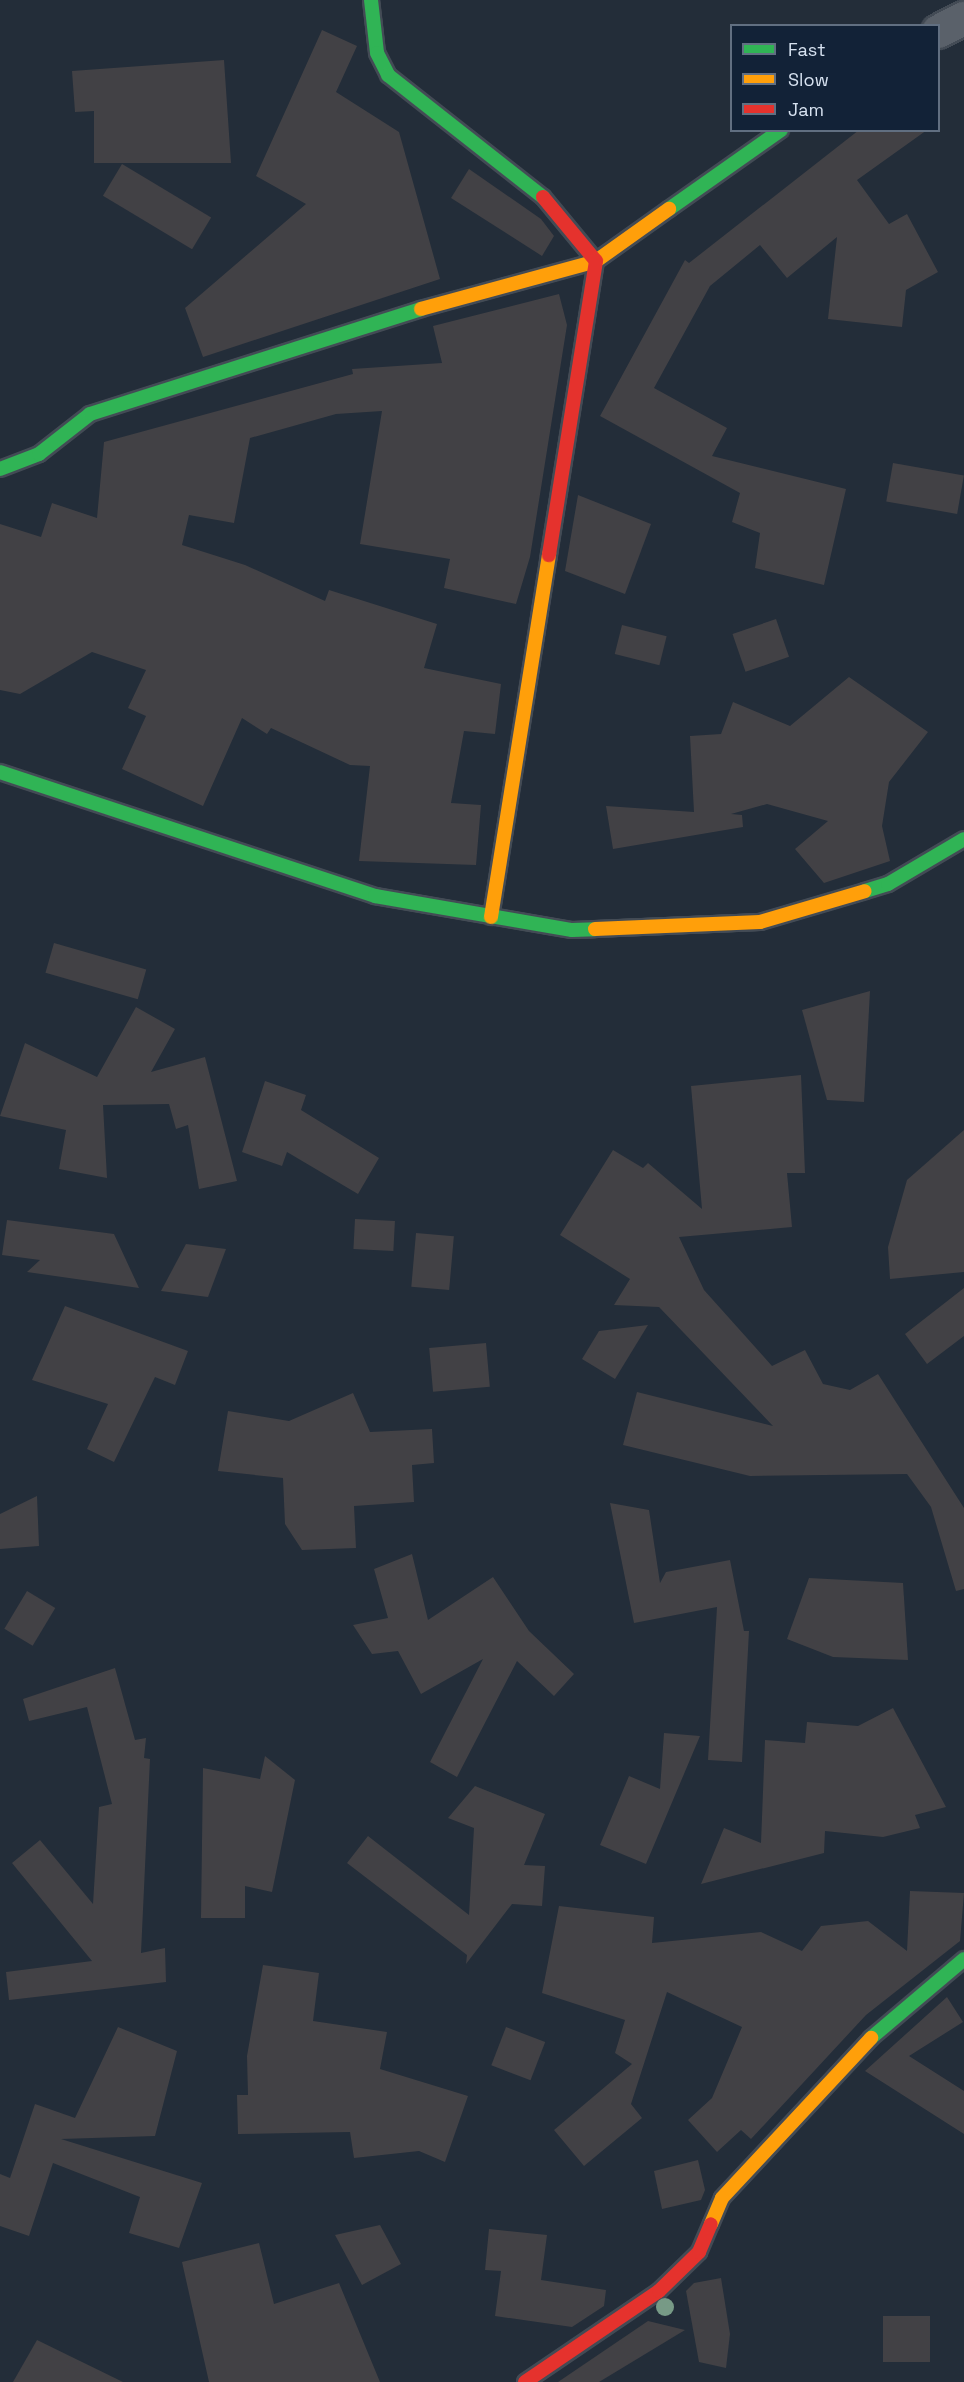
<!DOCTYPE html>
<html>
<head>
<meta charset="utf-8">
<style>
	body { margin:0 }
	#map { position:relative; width:964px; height:2382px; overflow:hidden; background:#232d39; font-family:"Space Grotesk",sans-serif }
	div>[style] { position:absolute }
	.building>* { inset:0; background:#424145; transform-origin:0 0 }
	.roads { filter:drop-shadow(2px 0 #434b55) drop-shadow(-2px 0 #434b55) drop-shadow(0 2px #434b55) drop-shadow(0 -2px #434b55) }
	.street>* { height:33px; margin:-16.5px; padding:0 16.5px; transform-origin:16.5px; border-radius:16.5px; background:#5a616a }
	.fast>* { height:14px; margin:-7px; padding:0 7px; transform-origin:7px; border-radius:7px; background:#30b455 }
	.slow>* { height:14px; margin:-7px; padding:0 7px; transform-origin:7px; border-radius:7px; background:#ff9f0a }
	.jam>* { height:14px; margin:-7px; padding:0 7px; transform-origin:7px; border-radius:7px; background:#e5322d }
	.trees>* { width:18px; height:18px; margin:-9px; border-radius:50%; background:#779a86 }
	span { translate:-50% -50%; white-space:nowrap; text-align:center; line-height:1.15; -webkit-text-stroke:4.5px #122237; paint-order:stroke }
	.legend { position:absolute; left:730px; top:24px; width:210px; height:108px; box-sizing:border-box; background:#122237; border:2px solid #616f81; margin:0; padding:8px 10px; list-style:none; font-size:18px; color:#d7e2f0 }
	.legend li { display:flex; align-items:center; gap:12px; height:30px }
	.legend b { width:30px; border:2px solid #616f81 }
</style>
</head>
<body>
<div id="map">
	<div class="building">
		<i style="clip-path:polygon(322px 30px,357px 46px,336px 92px,399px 132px,440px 279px,203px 357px,185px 308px,306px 204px,256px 176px)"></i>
		<i style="clip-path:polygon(224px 60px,231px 163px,94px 163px,94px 111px,75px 112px,72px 71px)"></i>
		<i style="clip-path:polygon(859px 130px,927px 130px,857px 180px,889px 224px,907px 214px,938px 272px,906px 290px,902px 327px,828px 319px,837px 237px,787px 278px,760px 245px,710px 286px,654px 388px,727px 428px,712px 456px,846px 489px,824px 585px,755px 568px,760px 533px,732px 522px,740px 493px,600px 416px,685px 260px,689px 263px)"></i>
		<i style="left:122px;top:164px;width:104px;height:37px;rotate:31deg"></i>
		<i style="clip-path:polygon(469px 169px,541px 219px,554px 236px,542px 256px,451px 198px)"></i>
		<i style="clip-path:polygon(559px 294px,567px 325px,530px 557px,516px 604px,444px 588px,450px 559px,360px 544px,382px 411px,336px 414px,250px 438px,234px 523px,189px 515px,182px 545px,245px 565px,325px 601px,329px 590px,437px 624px,424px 668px,501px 684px,495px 734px,464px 731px,451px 803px,481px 805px,476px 865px,359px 861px,370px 766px,350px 765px,271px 728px,267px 734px,242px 718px,203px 806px,122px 769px,146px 716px,128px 708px,146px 670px,92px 652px,20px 694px,0 690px,0 524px,41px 537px,52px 503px,97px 518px,104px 442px,353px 374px,352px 369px,442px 363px,433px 326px)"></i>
		<i style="left:893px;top:463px;width:72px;height:39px;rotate:10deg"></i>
		<i style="clip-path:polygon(578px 495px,651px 524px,625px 594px,565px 571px)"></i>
		<i style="left:776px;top:619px;width:40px;height:46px;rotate:71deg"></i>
		<i style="left:622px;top:625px;width:46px;height:30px;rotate:14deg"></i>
		<i style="clip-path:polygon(849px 677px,928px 732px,889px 782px,882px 826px,890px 861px,824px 883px,795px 849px,828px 821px,767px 804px,731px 814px,742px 815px,743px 827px,613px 849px,606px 806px,694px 812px,690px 736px,721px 734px,733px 702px,790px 726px)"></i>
		<i style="left:54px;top:943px;width:96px;height:31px;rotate:16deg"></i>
		<i style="clip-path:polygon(870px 991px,864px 1102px,827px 1100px,802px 1010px)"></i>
		<i style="clip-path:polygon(136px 1007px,175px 1029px,151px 1072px,205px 1057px,237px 1181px,199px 1189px,188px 1125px,176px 1129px,169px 1104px,103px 1105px,107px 1178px,59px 1169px,66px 1130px,0 1116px,25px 1043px,97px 1077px)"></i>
		<i style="clip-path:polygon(801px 1075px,805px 1173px,787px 1173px,792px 1227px,679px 1237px,704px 1290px,772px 1366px,805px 1350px,823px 1384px,850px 1390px,878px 1374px,964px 1508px,964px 1589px,956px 1591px,931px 1507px,907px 1474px,750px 1476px,623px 1445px,637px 1392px,773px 1426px,659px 1307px,614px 1305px,630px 1279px,560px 1235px,613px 1150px,643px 1168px,648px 1163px,702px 1209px,691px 1086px)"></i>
		<i style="clip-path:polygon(265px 1081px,306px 1095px,301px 1110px,379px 1158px,358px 1194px,287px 1152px,282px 1166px,242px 1152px)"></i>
		<i style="clip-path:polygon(964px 1130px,964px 1272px,890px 1279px,888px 1247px,907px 1180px)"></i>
		<i style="left:355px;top:1219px;width:40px;height:30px;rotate:3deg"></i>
		<i style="clip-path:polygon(7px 1220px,114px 1234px,139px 1288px,27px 1272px,40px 1260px,2px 1255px)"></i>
		<i style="left:416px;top:1233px;width:38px;height:54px;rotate:5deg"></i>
		<i style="clip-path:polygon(186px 1244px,226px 1249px,208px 1297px,161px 1291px)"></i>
		<i style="clip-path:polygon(964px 1288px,964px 1336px,927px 1364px,905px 1334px)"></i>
		<i style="clip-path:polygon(65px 1306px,188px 1351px,175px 1385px,155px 1377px,114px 1462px,87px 1449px,108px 1404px,32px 1380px)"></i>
		<i style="clip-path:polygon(648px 1325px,615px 1379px,582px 1359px,599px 1331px)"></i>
		<i style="left:486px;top:1343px;width:44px;height:57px;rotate:85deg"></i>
		<i style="clip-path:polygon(353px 1393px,370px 1432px,432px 1429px,434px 1463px,412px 1465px,414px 1502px,354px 1506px,356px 1548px,302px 1550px,285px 1524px,283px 1478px,218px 1471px,228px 1411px,289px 1421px)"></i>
		<i style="clip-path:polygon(37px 1496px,39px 1546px,0 1549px,0 1514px)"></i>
		<i style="clip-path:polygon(610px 1503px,649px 1510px,660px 1583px,666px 1572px,730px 1560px,744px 1631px,749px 1631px,742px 1762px,708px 1760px,717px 1607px,634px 1623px)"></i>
		<i style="clip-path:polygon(412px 1554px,428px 1620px,493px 1577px,529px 1631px,574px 1674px,554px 1696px,517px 1661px,457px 1777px,430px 1762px,483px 1659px,421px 1694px,398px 1651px,372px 1654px,353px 1625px,388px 1618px,374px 1569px)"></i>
		<i style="clip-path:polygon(809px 1578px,903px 1583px,908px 1660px,833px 1657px,787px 1639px)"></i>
		<i style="left:27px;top:1591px;width:33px;height:44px;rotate:31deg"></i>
		<i style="clip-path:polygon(115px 1668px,135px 1740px,146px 1738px,144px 1758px,150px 1759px,141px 1953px,165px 1948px,166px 1982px,9px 2000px,6px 1972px,92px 1961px,12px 1863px,40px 1840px,93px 1904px,99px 1807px,112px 1804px,87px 1707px,29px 1721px,23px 1699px)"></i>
		<i style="clip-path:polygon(893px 1708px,946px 1807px,915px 1815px,920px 1828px,883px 1837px,825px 1831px,824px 1853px,701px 1884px,724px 1828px,761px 1843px,765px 1740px,805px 1743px,807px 1722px,858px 1726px)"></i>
		<i style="clip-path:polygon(664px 1733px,700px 1736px,646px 1864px,600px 1845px,629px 1776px,660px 1789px)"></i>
		<i style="clip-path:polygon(265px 1756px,295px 1780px,272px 1892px,245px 1886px,245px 1918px,201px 1918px,203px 1768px,260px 1779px)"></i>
		<i style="clip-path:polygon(475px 1786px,545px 1814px,524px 1865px,545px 1866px,542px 1906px,512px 1904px,466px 1964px,467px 1955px,347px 1863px,368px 1836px,469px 1915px,474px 1828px,448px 1818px)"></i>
		<i style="clip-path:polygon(910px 1891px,964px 1893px,960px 1941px,866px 2015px,751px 2139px,741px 2130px,717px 2152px,688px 2120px,712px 2098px,742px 2027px,667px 1992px,631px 2104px,642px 2118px,584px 2166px,554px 2130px,632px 2064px,615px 2053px,625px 2020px,542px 1993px,559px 1906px,654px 1917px,652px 1943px,761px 1932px,802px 1951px,821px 1926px,868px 1921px,907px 1951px)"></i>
		<i style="clip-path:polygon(263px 1965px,319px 1973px,313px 2021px,387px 2032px,380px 2069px,468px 2096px,445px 2162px,419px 2151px,354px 2158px,350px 2132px,238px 2134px,237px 2095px,248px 2095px,247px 2056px)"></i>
		<i style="clip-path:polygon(947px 1997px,963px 2022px,909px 2056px,964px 2091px,964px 2134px,865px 2071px)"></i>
		<i style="clip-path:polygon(118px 2027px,177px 2051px,155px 2136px,61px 2139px,202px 2183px,179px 2248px,129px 2233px,140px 2197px,53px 2163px,29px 2236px,0 2226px,0 2174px,10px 2178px,35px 2104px,75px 2118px)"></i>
		<i style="left:506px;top:2027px;width:42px;height:41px;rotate:21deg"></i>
		<i style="clip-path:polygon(698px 2160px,705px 2190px,701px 2200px,662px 2209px,654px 2171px)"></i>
		<i style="clip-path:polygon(380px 2225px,401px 2264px,362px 2285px,335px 2235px)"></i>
		<i style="clip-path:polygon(489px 2229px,547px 2235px,541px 2280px,606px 2290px,604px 2306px,572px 2327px,495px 2316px,501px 2271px,485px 2270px)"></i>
		<i style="clip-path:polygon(259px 2243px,274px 2304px,339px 2283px,380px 2382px,209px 2382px,182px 2262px)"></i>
		<i style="clip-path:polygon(721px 2278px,730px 2334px,726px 2368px,699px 2362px,686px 2291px,694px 2283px)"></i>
		<i style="left:930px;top:2316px;width:46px;height:47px;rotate:90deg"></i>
		<i style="clip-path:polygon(648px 2321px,685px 2330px,599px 2382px,558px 2382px)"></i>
		<i style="clip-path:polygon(37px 2340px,123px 2382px,13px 2382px)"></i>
	</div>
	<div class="roads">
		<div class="street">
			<i style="left:938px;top:31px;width:29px;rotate:-27deg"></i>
		</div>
		<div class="fast">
			<i style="left:371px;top:0;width:53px;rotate:83.5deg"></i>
			<i style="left:377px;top:53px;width:25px;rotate:63deg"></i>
			<i style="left:388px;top:75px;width:197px;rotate:38.2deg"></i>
			<i style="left:669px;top:209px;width:137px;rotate:-35.2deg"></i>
			<i style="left:0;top:469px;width:42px;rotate:-21deg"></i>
			<i style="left:39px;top:454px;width:65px;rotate:-38.1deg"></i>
			<i style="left:90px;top:414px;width:347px;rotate:-17.6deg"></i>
			<i style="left:0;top:772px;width:395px;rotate:18.3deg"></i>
			<i style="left:375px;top:896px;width:200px;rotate:9.8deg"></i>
			<i style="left:572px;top:930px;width:23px;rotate:-2deg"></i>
			<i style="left:865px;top:891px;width:24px;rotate:-17deg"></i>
			<i style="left:888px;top:884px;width:88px;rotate:-30.6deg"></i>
			<i style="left:871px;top:2038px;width:122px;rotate:-40.3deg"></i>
		</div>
		<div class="slow">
			<i style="left:421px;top:309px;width:181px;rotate:-15.3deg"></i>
			<i style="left:596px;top:261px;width:90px;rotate:-35.5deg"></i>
			<i style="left:491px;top:917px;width:367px;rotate:-80.9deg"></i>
			<i style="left:595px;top:929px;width:165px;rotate:-2.4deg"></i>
			<i style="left:760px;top:922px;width:109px;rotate:-16.4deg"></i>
			<i style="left:711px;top:2224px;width:28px;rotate:-67deg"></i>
			<i style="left:722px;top:2198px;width:219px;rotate:-47deg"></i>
		</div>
		<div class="jam">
			<i style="left:543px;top:197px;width:83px;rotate:50.4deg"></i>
			<i style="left:596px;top:261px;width:298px;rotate:99.1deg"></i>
			<i style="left:525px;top:2382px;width:162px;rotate:-34.2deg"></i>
			<i style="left:659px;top:2291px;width:56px;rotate:-44.3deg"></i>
			<i style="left:699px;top:2252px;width:30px;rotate:-67deg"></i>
		</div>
	</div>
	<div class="trees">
		<i style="left:665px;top:2307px"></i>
	</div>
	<ul class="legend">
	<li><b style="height:8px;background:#30b455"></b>Fast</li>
	<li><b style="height:8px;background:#ff9f0a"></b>Slow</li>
	<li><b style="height:8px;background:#e5322d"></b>Jam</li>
	</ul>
</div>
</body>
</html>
